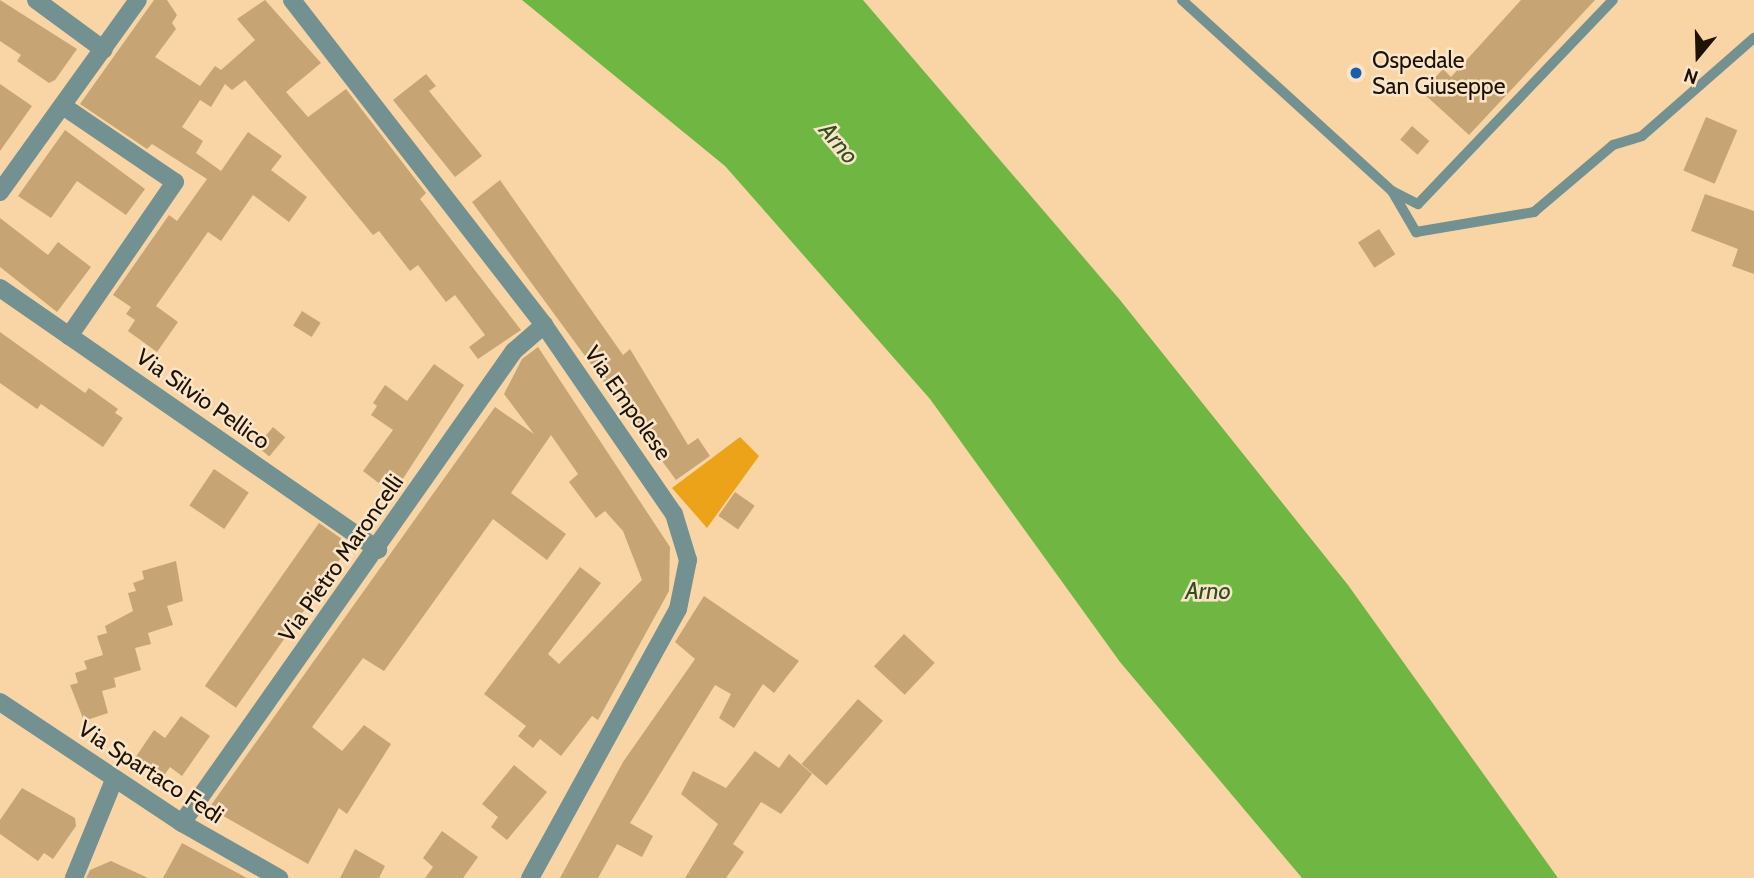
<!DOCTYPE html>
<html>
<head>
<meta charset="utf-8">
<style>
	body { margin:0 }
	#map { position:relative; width:1754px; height:878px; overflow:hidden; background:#f9d5a5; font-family:Cabin,sans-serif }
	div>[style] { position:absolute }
	.green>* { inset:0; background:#eca219 }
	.water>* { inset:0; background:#6fb742 }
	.building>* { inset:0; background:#c6a474; transform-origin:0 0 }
	.service>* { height:10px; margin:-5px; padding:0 5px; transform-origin:5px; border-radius:5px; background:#739190 }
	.minor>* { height:18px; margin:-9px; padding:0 9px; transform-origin:9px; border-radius:9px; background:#739190 }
	.dots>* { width:19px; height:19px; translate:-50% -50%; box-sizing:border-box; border:4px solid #fbe5c8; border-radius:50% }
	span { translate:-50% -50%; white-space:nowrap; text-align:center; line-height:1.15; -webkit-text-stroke:5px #fbe5c8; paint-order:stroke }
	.poi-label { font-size:23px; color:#1e1202 }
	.left { translate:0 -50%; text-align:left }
	.street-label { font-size:23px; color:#1e1202 }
	.water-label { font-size:24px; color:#314e21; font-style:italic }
	.north { position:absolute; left:1663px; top:21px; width:70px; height:70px; -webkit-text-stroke:5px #fbe5c8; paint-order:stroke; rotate:199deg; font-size:19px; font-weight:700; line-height:28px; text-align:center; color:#1e1202 }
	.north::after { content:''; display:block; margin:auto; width:24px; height:32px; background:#1e1202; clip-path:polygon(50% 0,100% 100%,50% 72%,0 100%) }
</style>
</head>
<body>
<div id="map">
	<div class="green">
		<i style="clip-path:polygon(740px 437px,759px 456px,707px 528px,672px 488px)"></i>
	</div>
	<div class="water">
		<i style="clip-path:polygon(522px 0,863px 0,1120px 300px,1348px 585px,1558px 878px,1302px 878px,1120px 662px,930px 399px,725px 166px)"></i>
	</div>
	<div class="building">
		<i style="clip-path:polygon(0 0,77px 49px,55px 80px,49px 83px,17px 61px,21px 55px,0 41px)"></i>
		<i style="clip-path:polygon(154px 0,167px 0,177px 15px,172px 23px,176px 29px,155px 57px,200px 86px,215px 66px,221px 70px,255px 40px,237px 19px,265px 0,321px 63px,286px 92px,308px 117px,346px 89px,426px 193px,420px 199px,521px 330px,478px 359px,469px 347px,485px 335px,455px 295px,446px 302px,418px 265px,410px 271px,379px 231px,373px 235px,245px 80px,232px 90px,225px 84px,211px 107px,200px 100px,182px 127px,203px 141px,196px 153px,221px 171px,248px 132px,282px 156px,271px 170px,307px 197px,289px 222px,253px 195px,221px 241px,208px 232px,156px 306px,178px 322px,157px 352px,128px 331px,135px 320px,126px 314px,131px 307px,113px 295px,169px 215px,177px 221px,207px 179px,152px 144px,147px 149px,80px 104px)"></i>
		<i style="clip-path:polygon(1521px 0,1595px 0,1469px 135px,1422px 92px,1443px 69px,1451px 77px)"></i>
		<i style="clip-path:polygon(426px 74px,436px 86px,429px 91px,482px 156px,455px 177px,393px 100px)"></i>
		<i style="clip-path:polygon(0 84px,32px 106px,0 151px)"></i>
		<i style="left:1706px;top:117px;width:34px;height:58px;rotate:23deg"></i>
		<i style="left:1412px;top:126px;width:23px;height:18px;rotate:41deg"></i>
		<i style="clip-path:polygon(65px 130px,145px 189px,126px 215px,77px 181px,51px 218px,18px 196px)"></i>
		<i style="clip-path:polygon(500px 180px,623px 355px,630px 349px,688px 445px,698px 438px,710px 456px,676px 480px,472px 202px)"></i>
		<i style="clip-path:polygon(1705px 194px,1754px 211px,1754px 274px,1732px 266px,1738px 249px,1691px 231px)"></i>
		<i style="clip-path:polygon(0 218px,48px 255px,58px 242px,91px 267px,57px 312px,0 267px)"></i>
		<i style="left:1379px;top:229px;width:30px;height:25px;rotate:57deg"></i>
		<i style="left:302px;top:311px;width:22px;height:17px;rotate:32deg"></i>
		<i style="clip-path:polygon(0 332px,85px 393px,89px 388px,118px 409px,115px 413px,123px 418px,103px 447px,41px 404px,37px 409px,0 383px)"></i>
		<i style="clip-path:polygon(538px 347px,670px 547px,669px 591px,598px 720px,592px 716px,561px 756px,540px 739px,533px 748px,518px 736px,526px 726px,484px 694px,580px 567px,601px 583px,548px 654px,559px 664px,642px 580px,623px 531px,605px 511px,596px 518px,569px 482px,578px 474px,551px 435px,511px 493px,566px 534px,547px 560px,493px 519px,384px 671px,363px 658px,312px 727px,342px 751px,364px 725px,391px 744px,347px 814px,339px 808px,308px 864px,209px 808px,495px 407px,534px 434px,504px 394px,522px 359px)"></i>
		<i style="clip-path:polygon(434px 364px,464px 385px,393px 494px,363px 471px,393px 430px,371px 415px,377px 406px,373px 403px,385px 385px,407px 401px)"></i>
		<i style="left:273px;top:427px;width:16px;height:25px;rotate:40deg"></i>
		<i style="left:214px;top:469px;width:42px;height:44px;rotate:34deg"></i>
		<i style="left:735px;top:492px;width:24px;height:29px;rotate:35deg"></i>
		<i style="left:319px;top:523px;width:38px;height:199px;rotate:35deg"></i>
		<i style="clip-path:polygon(176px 561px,183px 601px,167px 606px,173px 625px,148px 633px,151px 644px,135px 648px,141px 670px,114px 678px,116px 687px,102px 691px,108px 713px,84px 721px,70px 685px,78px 683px,75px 673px,87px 669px,84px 661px,103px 655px,97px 636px,107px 633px,105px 626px,133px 611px,128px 593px,136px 591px,133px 583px,144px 579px,142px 571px)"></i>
		<i style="clip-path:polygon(704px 596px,799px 661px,774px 693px,763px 684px,734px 728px,719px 718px,731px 694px,715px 685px,630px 823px,653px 836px,642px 857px,617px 844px,598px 878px,560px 878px,623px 762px,695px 659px,675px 642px)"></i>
		<i style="left:904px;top:634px;width:42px;height:44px;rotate:43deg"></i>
		<i style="left:858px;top:699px;width:33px;height:86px;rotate:41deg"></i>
		<i style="clip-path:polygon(181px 716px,210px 736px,182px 776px,170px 767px,163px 777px,135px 758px,154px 730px,165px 738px)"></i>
		<i style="clip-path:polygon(755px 751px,779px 768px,789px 754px,812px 774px,781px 814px,761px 802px,733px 844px,744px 852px,726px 878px,685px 878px,718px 824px,681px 794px,693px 771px,726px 788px)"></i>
		<i style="clip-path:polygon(514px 765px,547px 792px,507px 840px,491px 827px,498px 817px,482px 804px)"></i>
		<i style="clip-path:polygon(22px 788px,75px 818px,76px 826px,53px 859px,44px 853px,38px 861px,0 834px,0 820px)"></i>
		<i style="clip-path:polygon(442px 831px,478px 857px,463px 878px,425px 878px,433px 867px,423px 858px)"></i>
		<i style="clip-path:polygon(182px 843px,217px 862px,247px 878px,163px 878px)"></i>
		<i style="clip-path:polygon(355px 849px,385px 866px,379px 878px,340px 878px)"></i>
		<i style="clip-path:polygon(111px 861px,148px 878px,86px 878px,90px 870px)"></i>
	</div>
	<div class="service">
		<i style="left:1182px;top:0;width:284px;rotate:42.3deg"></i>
		<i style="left:1392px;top:191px;width:29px;rotate:27deg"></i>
		<i style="left:1418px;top:204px;width:282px;rotate:-46.3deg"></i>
		<i style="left:1392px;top:191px;width:48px;rotate:59.7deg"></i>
		<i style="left:1416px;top:232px;width:120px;rotate:-9.6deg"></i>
		<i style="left:1534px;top:212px;width:104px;rotate:-40.3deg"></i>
		<i style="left:1613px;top:145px;width:30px;rotate:-17deg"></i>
		<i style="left:1642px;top:136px;width:149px;rotate:-41.2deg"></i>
	</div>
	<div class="minor">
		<i style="left:36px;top:0;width:84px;rotate:36.3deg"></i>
		<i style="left:292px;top:0;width:411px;rotate:52.2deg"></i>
		<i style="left:544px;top:325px;width:229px;rotate:55.5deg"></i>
		<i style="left:674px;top:514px;width:48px;rotate:73.1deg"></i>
		<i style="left:688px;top:560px;width:50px;rotate:101.5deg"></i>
		<i style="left:678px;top:609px;width:307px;rotate:118.8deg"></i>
		<i style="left:63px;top:106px;width:135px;rotate:34.2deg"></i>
		<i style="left:175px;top:182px;width:187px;rotate:124.5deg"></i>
		<i style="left:0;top:192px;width:236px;rotate:-54.3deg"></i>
		<i style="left:0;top:288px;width:460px;rotate:34.7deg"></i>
		<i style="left:0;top:702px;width:219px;rotate:33.6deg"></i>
		<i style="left:182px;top:823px;width:112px;rotate:29.6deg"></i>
		<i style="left:182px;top:823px;width:577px;rotate:-54.88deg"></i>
		<i style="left:514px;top:351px;width:40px;rotate:-41deg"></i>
		<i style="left:74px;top:878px;width:106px;rotate:-67.8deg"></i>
	</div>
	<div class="dots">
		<i style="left:1356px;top:73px;background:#185eae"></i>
	</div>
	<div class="poi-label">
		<span class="left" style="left:1372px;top:73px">Ospedale<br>San Giuseppe</span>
	</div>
	<div class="street-label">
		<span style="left:203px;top:399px;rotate:35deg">Via Silvio Pellico</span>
		<span style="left:628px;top:403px;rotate:55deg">Via Empolese</span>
		<span style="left:341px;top:558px;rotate:-55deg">Via Pietro Maroncelli</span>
		<span style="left:151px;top:772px;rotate:33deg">Via Spartaco Fedi</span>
	</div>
	<div class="water-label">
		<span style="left:839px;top:143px;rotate:50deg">Arno</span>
		<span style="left:1208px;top:591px">Arno</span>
	</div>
	<div class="north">N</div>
</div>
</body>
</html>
